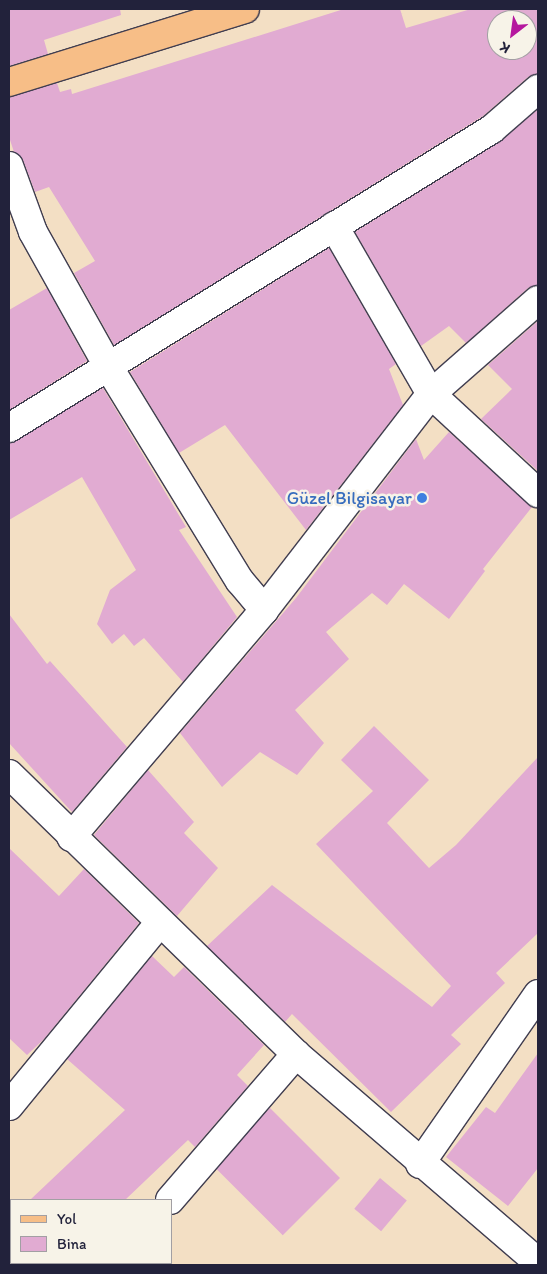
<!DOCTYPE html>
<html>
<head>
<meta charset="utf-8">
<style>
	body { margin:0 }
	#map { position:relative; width:547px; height:1274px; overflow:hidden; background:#f3dfc4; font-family:Itim,sans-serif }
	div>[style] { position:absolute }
	.building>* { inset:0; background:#e1abd2; transform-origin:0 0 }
	.roads { filter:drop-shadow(1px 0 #413e50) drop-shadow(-1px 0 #413e50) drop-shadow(0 1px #413e50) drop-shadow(0 -1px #413e50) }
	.minor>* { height:28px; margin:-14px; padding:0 14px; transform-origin:14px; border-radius:14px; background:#fff }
	.major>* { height:28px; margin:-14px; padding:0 14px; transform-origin:14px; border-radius:14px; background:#f7be87 }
	.dots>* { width:14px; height:14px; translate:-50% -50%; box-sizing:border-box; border:2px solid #f7f3e8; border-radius:50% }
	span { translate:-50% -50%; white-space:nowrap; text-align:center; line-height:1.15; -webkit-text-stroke:5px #f7f3e8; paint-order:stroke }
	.shop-label { font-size:18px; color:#366cbe }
	.right { translate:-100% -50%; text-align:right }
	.frame { position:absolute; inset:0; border:10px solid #22223b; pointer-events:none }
	.legend { position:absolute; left:10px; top:1199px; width:162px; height:65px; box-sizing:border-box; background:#f7f3e8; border:1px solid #a29fa3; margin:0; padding:6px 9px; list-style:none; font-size:15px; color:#22223b }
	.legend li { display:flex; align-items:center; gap:10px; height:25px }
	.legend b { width:25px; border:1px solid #a29fa3 }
	.north { position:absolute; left:487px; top:10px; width:50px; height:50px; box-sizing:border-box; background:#f7f3e8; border:1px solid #a29fa3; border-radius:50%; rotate:210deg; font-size:14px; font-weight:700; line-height:20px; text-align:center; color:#22223b }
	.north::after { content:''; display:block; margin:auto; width:18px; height:22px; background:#b5179e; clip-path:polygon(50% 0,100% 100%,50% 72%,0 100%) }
</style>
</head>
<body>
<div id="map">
	<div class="building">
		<i style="clip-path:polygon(9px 9px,120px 9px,121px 15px,44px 40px,48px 54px,9px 66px)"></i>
		<i style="clip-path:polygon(evenodd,344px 9px,400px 9px,406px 28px,471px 9px,538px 9px,538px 74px,528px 77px,483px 116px,114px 345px,74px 273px,95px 261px,49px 187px,35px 192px,23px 160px,14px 152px,9px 137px,9px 97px,57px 83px,60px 92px,71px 89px,72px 94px,344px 9px,497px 20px,527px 20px,527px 50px,497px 50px,497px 20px)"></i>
		<i style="clip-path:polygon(538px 109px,538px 285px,528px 288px,466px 343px,449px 326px,421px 346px,355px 232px,500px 142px)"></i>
		<i style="clip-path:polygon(329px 248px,396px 364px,389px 369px,403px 405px,306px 530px,225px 425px,179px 453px,130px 372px)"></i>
		<i style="clip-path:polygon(47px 288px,87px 361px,9px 410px,9px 310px)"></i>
		<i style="clip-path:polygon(538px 321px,538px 471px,481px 419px,512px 389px,488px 365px)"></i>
		<i style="clip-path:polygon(103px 388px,186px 527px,179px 530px,237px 617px,183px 682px,144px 638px,134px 646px,124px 634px,112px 644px,97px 624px,110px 590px,136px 570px,82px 477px,9px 520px,9px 444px)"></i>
		<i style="clip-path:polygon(449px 432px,532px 507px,483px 569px,485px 571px,449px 619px,404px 584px,387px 605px,372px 593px,326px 632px,349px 659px,295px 710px,324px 743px,297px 775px,260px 752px,222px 787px,180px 733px,296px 598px,416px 439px,424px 460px)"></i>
		<i style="clip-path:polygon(9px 614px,47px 664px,50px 661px,127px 747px,72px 812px,9px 743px)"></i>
		<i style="clip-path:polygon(374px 726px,429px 780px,387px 823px,429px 868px,456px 845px,538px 757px,538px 933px,496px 973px,505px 983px,451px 1035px,461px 1044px,391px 1112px,292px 1014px,285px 1022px,207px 946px,272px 885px,432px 1007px,451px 986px,316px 844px,373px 791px,341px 760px)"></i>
		<i style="clip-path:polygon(148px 770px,194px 822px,184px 833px,218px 868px,177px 916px,94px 835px)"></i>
		<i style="clip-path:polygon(9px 848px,59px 896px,84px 869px,139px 923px,44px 1039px,27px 1055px,9px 1038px)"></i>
		<i style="clip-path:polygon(152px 956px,174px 977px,184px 967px,264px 1045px,237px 1075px,248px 1086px,195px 1147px,188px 1140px,125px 1200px,30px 1200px,125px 1110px,67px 1059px)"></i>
		<i style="clip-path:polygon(538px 1053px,538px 1168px,508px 1206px,446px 1157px,486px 1107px,495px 1113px)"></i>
		<i style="left:270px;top:1108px;width:99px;height:81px;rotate:45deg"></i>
		<i style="left:380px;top:1178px;width:35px;height:40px;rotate:40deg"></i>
	</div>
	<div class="roads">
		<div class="minor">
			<i style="left:9px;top:166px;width:70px;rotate:70deg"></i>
			<i style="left:33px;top:232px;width:154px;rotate:60.8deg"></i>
			<i style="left:108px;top:366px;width:252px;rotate:58.5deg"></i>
			<i style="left:240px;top:581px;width:38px;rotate:50deg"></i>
			<i style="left:334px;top:226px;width:194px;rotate:60deg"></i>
			<i style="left:431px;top:394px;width:146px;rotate:42.8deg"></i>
			<i style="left:9px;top:428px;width:568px;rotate:-31.76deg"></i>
			<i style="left:492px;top:129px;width:61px;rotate:-41deg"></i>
			<i style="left:9px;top:774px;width:401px;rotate:44.3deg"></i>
			<i style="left:296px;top:1054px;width:319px;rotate:40.7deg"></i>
			<i style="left:71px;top:837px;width:298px;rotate:-49.6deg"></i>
			<i style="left:264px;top:610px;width:273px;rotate:-52.3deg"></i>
			<i style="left:431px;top:394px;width:142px;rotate:-41.3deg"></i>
			<i style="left:9px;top:1106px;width:238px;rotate:-50.6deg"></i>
			<i style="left:420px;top:1164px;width:207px;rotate:-55.2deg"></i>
			<i style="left:170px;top:1200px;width:193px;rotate:-49.2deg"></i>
			<i style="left:114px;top:1265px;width:4px;rotate:-34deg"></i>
		</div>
		<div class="major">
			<i style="left:9px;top:82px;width:247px;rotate:-17.2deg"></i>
		</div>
	</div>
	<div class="dots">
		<i style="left:422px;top:498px;background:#3f7fe0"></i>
	</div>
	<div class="shop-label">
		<span class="right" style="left:412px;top:498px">Güzel Bilgisayar</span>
	</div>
	<div class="frame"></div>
	<ul class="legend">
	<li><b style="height:6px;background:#f7be87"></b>Yol</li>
	<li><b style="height:14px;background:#e1abd2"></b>Bina</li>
	</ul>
	<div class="north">K</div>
</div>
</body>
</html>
